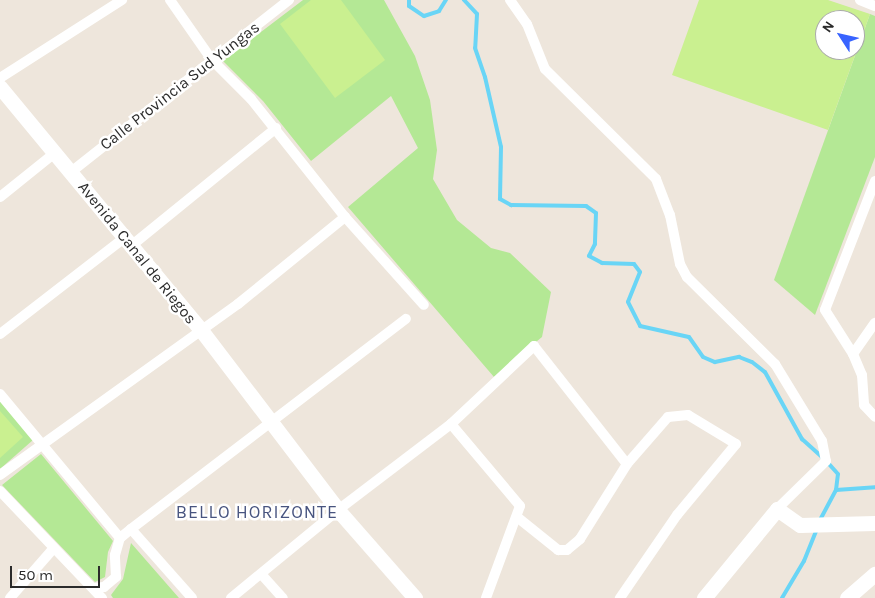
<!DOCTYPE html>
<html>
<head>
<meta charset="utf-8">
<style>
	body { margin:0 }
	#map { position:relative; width:875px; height:598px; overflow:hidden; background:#eee6dc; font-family:Karla,sans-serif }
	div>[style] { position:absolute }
	.green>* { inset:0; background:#b4e895 }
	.pitch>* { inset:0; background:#caf090 }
	.stream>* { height:4px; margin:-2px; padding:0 2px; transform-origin:2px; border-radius:2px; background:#69d5f6 }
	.street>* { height:10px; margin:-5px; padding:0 5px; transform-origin:5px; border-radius:5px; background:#fff }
	.secondary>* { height:15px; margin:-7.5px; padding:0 7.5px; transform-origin:7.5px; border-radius:7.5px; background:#fff }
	span { translate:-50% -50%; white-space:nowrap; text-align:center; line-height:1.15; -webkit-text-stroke:5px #fff; paint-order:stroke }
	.street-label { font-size:16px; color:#2b2b2b }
	.neighbourhood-label { font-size:18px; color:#48547f; letter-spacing:1px }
	.north { position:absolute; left:815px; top:10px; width:50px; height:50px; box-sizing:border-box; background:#fff; border:1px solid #aaa; border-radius:50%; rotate:305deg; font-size:14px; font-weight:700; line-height:20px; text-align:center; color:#2b2b2b }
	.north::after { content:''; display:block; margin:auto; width:18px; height:22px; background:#3863ff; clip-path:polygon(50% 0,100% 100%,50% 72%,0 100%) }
	.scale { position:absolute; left:10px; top:566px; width:90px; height:22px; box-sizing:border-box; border:2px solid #2b2b2b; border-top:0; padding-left:6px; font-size:15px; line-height:18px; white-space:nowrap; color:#2b2b2b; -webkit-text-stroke:4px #fff; paint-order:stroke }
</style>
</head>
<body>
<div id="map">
	<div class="green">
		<i style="clip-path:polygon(303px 0,384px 0,415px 56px,430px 100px,437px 150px,433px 179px,457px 220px,491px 248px,510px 253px,551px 292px,542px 337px,494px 377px,348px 207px,418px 148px,391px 96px,311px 161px,263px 101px,223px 61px)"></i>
		<i style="clip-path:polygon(870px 14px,875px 16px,875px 157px,815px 315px,774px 280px)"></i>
		<i style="clip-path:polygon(0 392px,33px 440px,0 469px)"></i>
		<i style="clip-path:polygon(41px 454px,113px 541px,108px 552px,105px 577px,95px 582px,2px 485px)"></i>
		<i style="clip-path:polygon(131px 543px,179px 598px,113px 598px,111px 595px,123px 579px)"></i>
	</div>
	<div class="pitch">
		<i style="clip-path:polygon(311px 0,341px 0,385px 60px,335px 98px,280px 24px)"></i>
		<i style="clip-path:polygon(evenodd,699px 0,828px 0,870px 14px,828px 130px,672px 75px,699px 0,825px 20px,855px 20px,855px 50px,825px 50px,825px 20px)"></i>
		<i style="clip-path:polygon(0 411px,23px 437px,0 458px)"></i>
	</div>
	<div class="stream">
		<i style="left:409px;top:0;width:6px;rotate:90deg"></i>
		<i style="left:409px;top:6px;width:18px;rotate:34deg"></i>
		<i style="left:424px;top:16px;width:16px;rotate:-18deg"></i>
		<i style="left:439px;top:11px;width:13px;rotate:-58deg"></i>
		<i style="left:464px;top:0;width:19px;rotate:47deg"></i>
		<i style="left:477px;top:14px;width:34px;rotate:93deg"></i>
		<i style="left:475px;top:48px;width:31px;rotate:71deg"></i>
		<i style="left:485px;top:77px;width:72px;rotate:77.1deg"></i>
		<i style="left:501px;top:147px;width:52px;rotate:91.1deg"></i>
		<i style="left:500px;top:199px;width:13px;rotate:29deg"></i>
		<i style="left:511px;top:205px;width:75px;rotate:0.8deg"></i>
		<i style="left:586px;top:206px;width:12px;rotate:35deg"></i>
		<i style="left:596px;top:213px;width:31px;rotate:92deg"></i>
		<i style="left:595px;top:244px;width:13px;rotate:117deg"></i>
		<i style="left:589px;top:256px;width:15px;rotate:28deg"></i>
		<i style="left:602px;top:263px;width:32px;rotate:2deg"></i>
		<i style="left:634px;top:264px;width:10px;rotate:53deg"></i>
		<i style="left:640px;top:272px;width:32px;rotate:112deg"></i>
		<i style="left:628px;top:302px;width:27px;rotate:63deg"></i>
		<i style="left:640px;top:326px;width:50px;rotate:12.7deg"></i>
		<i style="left:689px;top:337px;width:24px;rotate:55deg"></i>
		<i style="left:703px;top:357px;width:13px;rotate:23deg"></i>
		<i style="left:715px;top:362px;width:25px;rotate:-12deg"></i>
		<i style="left:739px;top:357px;width:14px;rotate:21deg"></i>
		<i style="left:752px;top:362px;width:16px;rotate:38deg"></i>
		<i style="left:765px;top:372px;width:77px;rotate:61.1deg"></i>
		<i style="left:802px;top:439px;width:28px;rotate:42deg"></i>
		<i style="left:836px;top:490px;width:39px;rotate:-4deg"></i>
		<i style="left:820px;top:520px;width:34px;rotate:-62deg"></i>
		<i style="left:836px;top:490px;width:16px;rotate:-83deg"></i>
		<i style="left:838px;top:474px;width:15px;rotate:-132deg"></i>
		<i style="left:782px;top:598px;width:43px;rotate:-59.3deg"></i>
		<i style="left:804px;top:561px;width:35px;rotate:-68deg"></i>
	</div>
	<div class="street">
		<i style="left:170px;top:0;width:73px;rotate:55deg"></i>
		<i style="left:212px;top:60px;width:55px;rotate:45deg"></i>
		<i style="left:251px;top:99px;width:151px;rotate:51.5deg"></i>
		<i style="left:345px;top:217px;width:118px;rotate:48.1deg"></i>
		<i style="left:510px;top:0;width:29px;rotate:55deg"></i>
		<i style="left:527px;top:24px;width:48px;rotate:68.2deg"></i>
		<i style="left:545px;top:69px;width:156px;rotate:44.7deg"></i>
		<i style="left:656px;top:179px;width:39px;rotate:69deg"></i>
		<i style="left:670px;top:215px;width:50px;rotate:78.5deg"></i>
		<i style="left:680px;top:264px;width:15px;rotate:62deg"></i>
		<i style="left:687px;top:277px;width:124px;rotate:44.7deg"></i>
		<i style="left:775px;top:364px;width:90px;rotate:58.6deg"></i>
		<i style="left:822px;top:441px;width:20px;rotate:79deg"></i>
		<i style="left:826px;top:461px;width:69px;rotate:135.6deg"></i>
		<i style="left:860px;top:0;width:16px;rotate:22deg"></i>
		<i style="left:0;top:78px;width:145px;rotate:-32.6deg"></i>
		<i style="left:71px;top:172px;width:278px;rotate:-38.3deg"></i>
		<i style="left:875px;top:181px;width:138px;rotate:111.2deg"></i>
		<i style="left:825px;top:310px;width:52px;rotate:57.5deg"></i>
		<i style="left:853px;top:354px;width:23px;rotate:67deg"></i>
		<i style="left:862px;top:375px;width:30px;rotate:86deg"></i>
		<i style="left:864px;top:405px;width:16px;rotate:47deg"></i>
		<i style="left:0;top:197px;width:72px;rotate:-38.8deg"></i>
		<i style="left:131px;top:246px;width:187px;rotate:-39.1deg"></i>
		<i style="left:0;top:334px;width:157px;rotate:-37.7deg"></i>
		<i style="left:853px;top:354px;width:38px;rotate:-55deg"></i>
		<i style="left:0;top:394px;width:187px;rotate:50.2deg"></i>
		<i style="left:451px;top:424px;width:107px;rotate:49.9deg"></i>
		<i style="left:520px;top:506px;width:98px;rotate:110.3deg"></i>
		<i style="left:0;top:475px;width:293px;rotate:-35.7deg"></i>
		<i style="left:238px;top:304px;width:138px;rotate:-39.1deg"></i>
		<i style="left:0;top:491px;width:148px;rotate:46.4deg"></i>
		<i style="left:517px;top:517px;width:53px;rotate:38.8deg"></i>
		<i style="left:558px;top:550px;width:9px"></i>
		<i style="left:567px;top:550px;width:17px;rotate:-40deg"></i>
		<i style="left:580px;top:539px;width:89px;rotate:-57.9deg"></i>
		<i style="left:627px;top:464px;width:62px;rotate:-48.9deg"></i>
		<i style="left:668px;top:417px;width:20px;rotate:-6deg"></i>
		<i style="left:688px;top:415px;width:56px;rotate:31.1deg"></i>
		<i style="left:736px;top:444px;width:92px;rotate:129.7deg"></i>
		<i style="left:677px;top:515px;width:101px;rotate:124.5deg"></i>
		<i style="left:131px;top:529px;width:92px;rotate:48.5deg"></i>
		<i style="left:262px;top:575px;width:31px;rotate:48deg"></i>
		<i style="left:93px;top:588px;width:11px;rotate:-5deg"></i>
		<i style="left:104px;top:587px;width:16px;rotate:-40deg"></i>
		<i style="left:116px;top:577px;width:22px;rotate:-93deg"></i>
		<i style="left:115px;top:555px;width:18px;rotate:-74deg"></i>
		<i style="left:120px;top:538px;width:14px;rotate:-39deg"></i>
		<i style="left:131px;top:529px;width:346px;rotate:-37.4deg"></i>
		<i style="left:10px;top:598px;width:65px;rotate:-48.7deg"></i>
		<i style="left:231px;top:598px;width:139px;rotate:-39.4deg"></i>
		<i style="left:338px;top:510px;width:142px;rotate:-37.3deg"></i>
		<i style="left:451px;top:424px;width:114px;rotate:-43.2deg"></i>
		<i style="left:534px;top:346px;width:150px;rotate:51.8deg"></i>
	</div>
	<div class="secondary">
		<i style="left:0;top:87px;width:315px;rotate:50.4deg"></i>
		<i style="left:201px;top:330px;width:226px;rotate:52.7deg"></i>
		<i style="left:338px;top:510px;width:117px;rotate:48.8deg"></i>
		<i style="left:704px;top:598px;width:115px;rotate:-50.6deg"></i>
		<i style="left:777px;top:509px;width:28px;rotate:35deg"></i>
		<i style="left:800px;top:525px;width:75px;rotate:-1.5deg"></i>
		<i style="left:847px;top:598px;width:37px;rotate:-41deg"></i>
	</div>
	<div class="street-label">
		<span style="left:180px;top:86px;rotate:-38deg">Calle Provincia Sud Yungas</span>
		<span style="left:137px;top:253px;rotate:51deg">Avenida Canal de Riegos</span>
	</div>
	<div class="neighbourhood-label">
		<span style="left:257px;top:512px">BELLO HORIZONTE</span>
	</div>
	<div class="north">N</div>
	<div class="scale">50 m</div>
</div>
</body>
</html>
